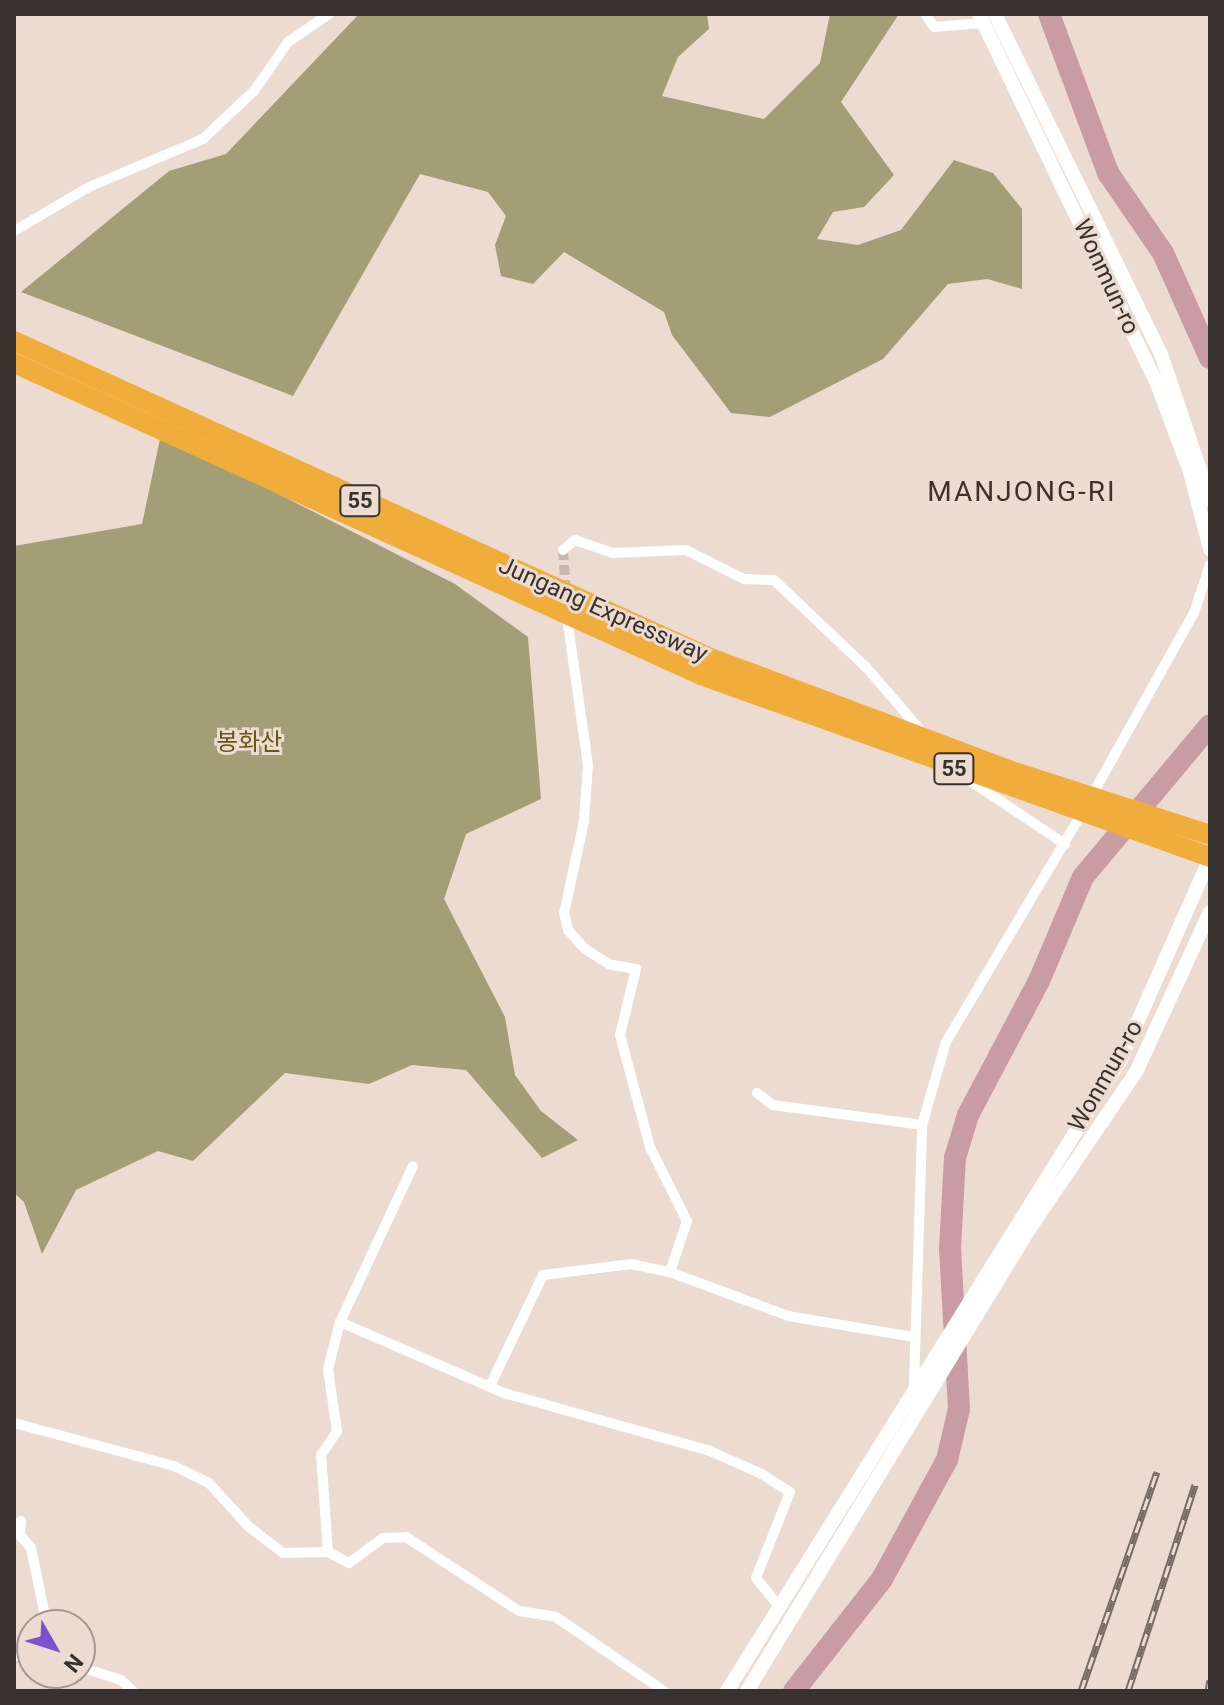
<!DOCTYPE html>
<html>
<head>
<meta charset="utf-8">
<style>
	body { margin:0 }
	#map { position:relative; width:1224px; height:1705px; overflow:hidden; background:#ecdbd0; font-family:Roboto,"Noto Sans KR",sans-serif }
	div>[style] { position:absolute }
	.forest>* { inset:0; background:#a49e76 }
	.river>* { height:22px; margin:-11px; padding:0 11px; transform-origin:11px; border-radius:11px; background:#c99ca4 }
	.minor-tunnel>* { height:10px; margin-top:-5px; transform-origin:0; background:repeating-linear-gradient(90deg,#c8b9b0 0 10px,transparent 0 15px) }
	.minor>* { height:10px; margin:-5px; padding:0 5px; transform-origin:5px; border-radius:5px; background:#fff }
	.secondary>* { height:14px; margin:-7px; padding:0 7px; transform-origin:7px; border-radius:7px; background:#fff }
	.motorway>* { height:20px; margin:-10px; padding:0 10px; transform-origin:10px; border-radius:10px; background:#f1ad3b }
	.rail>* { height:7px; margin-top:-3.5px; transform-origin:0; background:repeating-linear-gradient(90deg,#ecdbd0 0 12px,#766c66 0 24px); box-sizing:border-box; border-block:2px solid #766c66 }
	span { translate:-50% -50%; white-space:nowrap; text-align:center; line-height:1.15; -webkit-text-stroke:6px #ecdbd0; paint-order:stroke }
	.shield-label span { padding:2px 6px; background:#ecdbd0; border:2px solid; border-radius:6px; -webkit-text-stroke-width:0 }
	.shield-label { font-size:22px; color:#38322e; font-weight:700 }
	.street-label { font-size:24px; color:#38322e }
	.park-label { font-size:24px; color:#635815 }
	.quarter-label { font-size:28px; color:#40322a; letter-spacing:2px }
	.frame { position:absolute; inset:0; border:16px solid #38322e; pointer-events:none }
	.north { position:absolute; left:16px; top:1609px; width:80px; height:80px; box-sizing:border-box; background:#ecdbd0; border:2px solid #a4978f; border-radius:50%; rotate:129deg; font-size:22px; font-weight:700; line-height:32px; text-align:center; color:#38322e }
	.north::after { content:''; display:block; margin:auto; width:28px; height:36px; background:#7a52cb; clip-path:polygon(50% 0,100% 100%,50% 72%,0 100%) }
</style>
</head>
<body>
<div id="map">
	<div class="forest">
		<i style="clip-path:polygon(359px 14px,707px 14px,709px 29px,678px 57px,662px 96px,764px 119px,820px 63px,830px 14px,899px 14px,841px 102px,894px 175px,864px 207px,833px 212px,817px 239px,858px 245px,901px 230px,954px 160px,993px 173px,1022px 209px,1022px 289px,987px 279px,948px 284px,883px 359px,770px 417px,731px 413px,672px 335px,664px 312px,564px 252px,533px 284px,501px 276px,495px 245px,506px 216px,488px 192px,420px 174px,293px 396px,21px 292px,169px 171px,226px 154px)"></i>
		<i style="clip-path:polygon(161px 434px,455px 584px,528px 637px,541px 799px,466px 834px,444px 899px,505px 1017px,515px 1075px,541px 1111px,578px 1140px,542px 1158px,466px 1070px,412px 1065px,369px 1084px,285px 1073px,193px 1161px,158px 1151px,76px 1190px,42px 1254px,24px 1202px,14px 1193px,14px 546px,142px 524px)"></i>
	</div>
	<div class="river">
		<i style="left:1049px;top:14px;width:170px;rotate:69.6deg"></i>
		<i style="left:1108px;top:173px;width:97px;rotate:55.5deg"></i>
		<i style="left:1163px;top:253px;width:115px;rotate:65.9deg"></i>
		<i style="left:794px;top:1691px;width:142px;rotate:-51.8deg"></i>
		<i style="left:882px;top:1579px;width:136px;rotate:-61.4deg"></i>
		<i style="left:947px;top:1460px;width:52px;rotate:-76.8deg"></i>
		<i style="left:959px;top:1409px;width:160px;rotate:-93.2deg"></i>
		<i style="left:950px;top:1249px;width:91px;rotate:-86.9deg"></i>
		<i style="left:955px;top:1158px;width:45px;rotate:-73.2deg"></i>
		<i style="left:968px;top:1115px;width:152px;rotate:-62.1deg"></i>
		<i style="left:1039px;top:981px;width:113px;rotate:-67.1deg"></i>
		<i style="left:1083px;top:877px;width:198px;rotate:-50.1deg"></i>
	</div>
	<div class="minor-tunnel">
		<i style="left:563px;top:550px;width:44px;rotate:86.1deg"></i>
	</div>
	<div class="minor">
		<i style="left:925px;top:14px;width:16px;rotate:55deg"></i>
		<i style="left:934px;top:27px;width:49px;rotate:-4.7deg"></i>
		<i style="left:14px;top:231px;width:87px;rotate:-30.4deg"></i>
		<i style="left:89px;top:187px;width:124px;rotate:-22.8deg"></i>
		<i style="left:203px;top:139px;width:70px;rotate:-43.3deg"></i>
		<i style="left:254px;top:91px;width:60px;rotate:-55.2deg"></i>
		<i style="left:288px;top:42px;width:50px;rotate:-34.3deg"></i>
		<i style="left:563px;top:550px;width:16px;rotate:-40deg"></i>
		<i style="left:575px;top:540px;width:39px;rotate:19deg"></i>
		<i style="left:612px;top:553px;width:74px;rotate:-2.3deg"></i>
		<i style="left:686px;top:550px;width:65px;rotate:26.6deg"></i>
		<i style="left:744px;top:579px;width:30px;rotate:2deg"></i>
		<i style="left:774px;top:580px;width:127px;rotate:43.4deg"></i>
		<i style="left:866px;top:667px;width:87px;rotate:49.2deg"></i>
		<i style="left:961px;top:775px;width:125px;rotate:33.6deg"></i>
		<i style="left:1091px;top:797px;width:211px;rotate:-60.8deg"></i>
		<i style="left:1194px;top:613px;width:51px;rotate:-71.6deg"></i>
		<i style="left:757px;top:1093px;width:20px;rotate:37deg"></i>
		<i style="left:773px;top:1105px;width:150px;rotate:7.6deg"></i>
		<i style="left:670px;top:1272px;width:126px;rotate:20.4deg"></i>
		<i style="left:788px;top:1316px;width:128px;rotate:9.5deg"></i>
		<i style="left:340px;top:1322px;width:179px;rotate:23.4deg"></i>
		<i style="left:504px;top:1393px;width:214px;rotate:15.7deg"></i>
		<i style="left:710px;top:1451px;width:57px;rotate:23.9deg"></i>
		<i style="left:762px;top:1474px;width:33px;rotate:33deg"></i>
		<i style="left:790px;top:1492px;width:92px;rotate:111.6deg"></i>
		<i style="left:756px;top:1578px;width:36px;rotate:51deg"></i>
		<i style="left:914px;top:1385px;width:260px;rotate:-88.2deg"></i>
		<i style="left:922px;top:1125px;width:86px;rotate:-73.9deg"></i>
		<i style="left:946px;top:1042px;width:269px;rotate:-59.3deg"></i>
		<i style="left:490px;top:1386px;width:123px;rotate:-64.5deg"></i>
		<i style="left:543px;top:1275px;width:89px;rotate:-7.1deg"></i>
		<i style="left:631px;top:1264px;width:40px;rotate:12deg"></i>
		<i style="left:670px;top:1272px;width:54px;rotate:-71.6deg"></i>
		<i style="left:687px;top:1221px;width:83px;rotate:-116.6deg"></i>
		<i style="left:650px;top:1147px;width:116px;rotate:-105deg"></i>
		<i style="left:620px;top:1035px;width:68px;rotate:-76.4deg"></i>
		<i style="left:636px;top:969px;width:27px;rotate:-170deg"></i>
		<i style="left:609px;top:964px;width:28px;rotate:-148deg"></i>
		<i style="left:585px;top:949px;width:25px;rotate:-132deg"></i>
		<i style="left:568px;top:930px;width:17px;rotate:-103deg"></i>
		<i style="left:564px;top:913px;width:94px;rotate:-77.7deg"></i>
		<i style="left:584px;top:821px;width:56px;rotate:-85.9deg"></i>
		<i style="left:588px;top:765px;width:142px;rotate:-98.1deg"></i>
		<i style="left:14px;top:1423px;width:166px;rotate:15deg"></i>
		<i style="left:174px;top:1466px;width:39px;rotate:26deg"></i>
		<i style="left:209px;top:1483px;width:58px;rotate:47.8deg"></i>
		<i style="left:248px;top:1526px;width:44px;rotate:37.6deg"></i>
		<i style="left:283px;top:1553px;width:45px;rotate:-1.3deg"></i>
		<i style="left:328px;top:1552px;width:24px;rotate:28deg"></i>
		<i style="left:349px;top:1563px;width:42px;rotate:-36.3deg"></i>
		<i style="left:383px;top:1538px;width:23px;rotate:-2deg"></i>
		<i style="left:406px;top:1537px;width:135px;rotate:33.2deg"></i>
		<i style="left:519px;top:1611px;width:37px;rotate:9deg"></i>
		<i style="left:556px;top:1617px;width:131px;rotate:34.4deg"></i>
		<i style="left:21px;top:1521px;width:14px;rotate:94deg"></i>
		<i style="left:20px;top:1535px;width:17px;rotate:50deg"></i>
		<i style="left:31px;top:1548px;width:79px;rotate:78.3deg"></i>
		<i style="left:328px;top:1552px;width:97px;rotate:-94.1deg"></i>
		<i style="left:321px;top:1455px;width:29px;rotate:-56deg"></i>
		<i style="left:337px;top:1431px;width:63px;rotate:-98.3deg"></i>
		<i style="left:328px;top:1369px;width:49px;rotate:-75.7deg"></i>
		<i style="left:340px;top:1322px;width:172px;rotate:-64.9deg"></i>
		<i style="left:14px;top:1656px;width:18px"></i>
		<i style="left:80px;top:1667px;width:43px;rotate:17.6deg"></i>
		<i style="left:121px;top:1680px;width:16px;rotate:43deg"></i>
	</div>
	<div class="secondary">
		<i style="left:979px;top:14px;width:407px;rotate:64.3deg"></i>
		<i style="left:1156px;top:381px;width:97px;rotate:69.5deg"></i>
		<i style="left:1190px;top:472px;width:80px;rotate:75.4deg"></i>
		<i style="left:995px;top:14px;width:378px;rotate:64deg"></i>
		<i style="left:1161px;top:354px;width:154px;rotate:71.4deg"></i>
		<i style="left:727px;top:1691px;width:745px;rotate:-58.06deg"></i>
		<i style="left:1121px;top:1059px;width:220px;rotate:-66.1deg"></i>
		<i style="left:747px;top:1691px;width:543px;rotate:-58.57deg"></i>
		<i style="left:1030px;top:1228px;width:189px;rotate:-55.8deg"></i>
		<i style="left:1136px;top:1072px;width:176px;rotate:-65.2deg"></i>
	</div>
	<div class="motorway">
		<i style="left:14px;top:341px;width:763px;rotate:24.48deg"></i>
		<i style="left:708px;top:657px;width:321px;rotate:20.6deg"></i>
		<i style="left:1008px;top:770px;width:212px;rotate:17.8deg"></i>
		<i style="left:14px;top:363px;width:755px;rotate:24.43deg"></i>
		<i style="left:701px;top:675px;width:541px;rotate:19.68deg"></i>
	</div>
	<div class="rail">
		<i style="left:1081px;top:1691px;width:232px;rotate:-70.9deg"></i>
		<i style="left:1128px;top:1691px;width:217px;rotate:-72deg"></i>
		<i style="left:1208px;top:1691px;width:11px;rotate:-80deg"></i>
	</div>
	<div class="shield-label">
		<span style="left:360px;top:501px">55</span>
		<span style="left:954px;top:769px">55</span>
	</div>
	<div class="street-label">
		<span style="left:1106px;top:277px;rotate:65deg">Wonmun-ro</span>
		<span style="left:603px;top:610px;rotate:24deg">Jungang Expressway</span>
		<span style="left:1106px;top:1076px;rotate:-60deg">Wonmun-ro</span>
	</div>
	<div class="park-label">
		<span style="left:249px;top:743px">봉화산</span>
	</div>
	<div class="quarter-label">
		<span style="left:1022px;top:492px">MANJONG-RI</span>
	</div>
	<div class="frame"></div>
	<div class="north">N</div>
</div>
</body>
</html>
